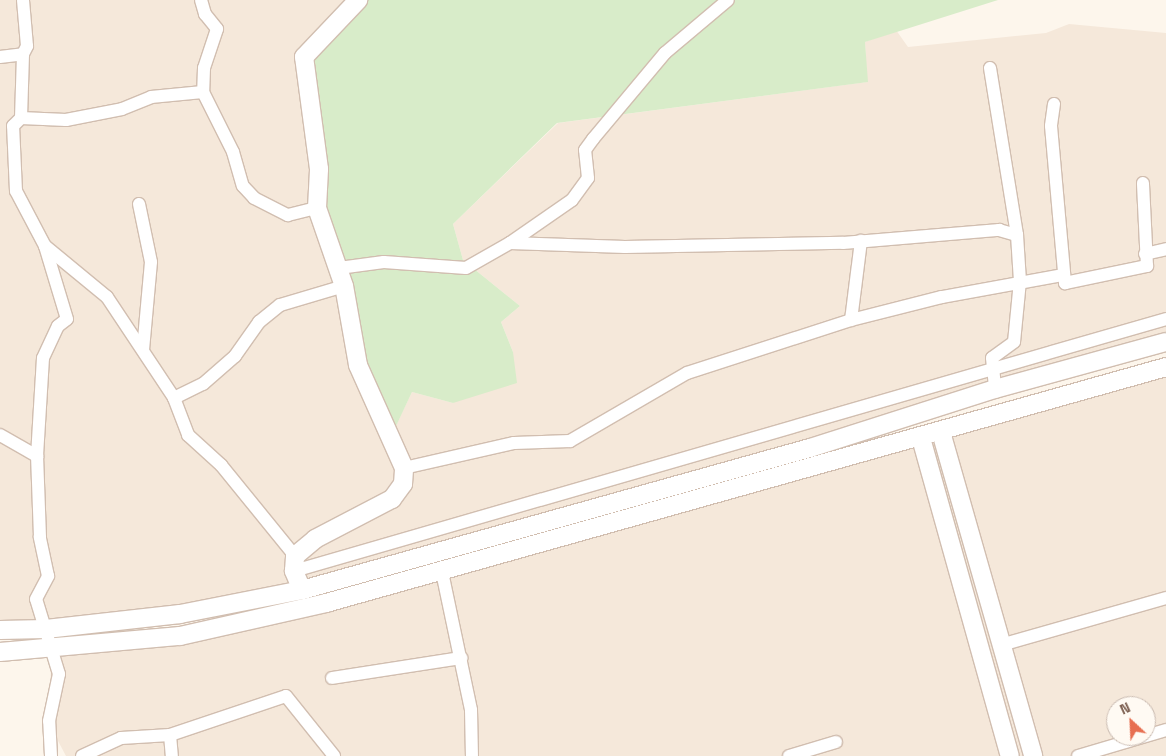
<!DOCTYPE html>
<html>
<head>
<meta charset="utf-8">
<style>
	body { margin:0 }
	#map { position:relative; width:1166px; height:756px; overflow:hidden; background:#fdf6ec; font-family:"Space Grotesk",sans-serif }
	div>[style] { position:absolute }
	.residential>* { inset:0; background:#f5e8da }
	.green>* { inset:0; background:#d8ecc9 }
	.roads { filter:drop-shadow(1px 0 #d1beb0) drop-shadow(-1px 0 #d1beb0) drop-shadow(0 1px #d1beb0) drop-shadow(0 -1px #d1beb0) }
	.street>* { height:12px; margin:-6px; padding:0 6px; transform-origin:6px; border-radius:6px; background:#fff }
	.secondary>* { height:18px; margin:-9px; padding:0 9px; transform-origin:9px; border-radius:9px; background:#fff }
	span { translate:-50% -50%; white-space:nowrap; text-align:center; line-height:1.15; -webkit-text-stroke:5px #fffaf3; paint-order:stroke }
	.north { position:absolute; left:1106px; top:696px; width:50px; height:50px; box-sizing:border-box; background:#fffaf3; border:1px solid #cabbb1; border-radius:50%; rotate:335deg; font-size:14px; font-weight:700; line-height:20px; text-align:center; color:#7a5c4d }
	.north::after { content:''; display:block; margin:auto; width:18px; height:22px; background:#e76f51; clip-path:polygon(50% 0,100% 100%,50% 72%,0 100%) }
</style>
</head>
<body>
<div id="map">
	<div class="residential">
		<i style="clip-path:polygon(0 0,358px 0,389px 440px,412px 392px,453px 403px,513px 352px,501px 322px,520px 306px,463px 260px,453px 224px,558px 123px,867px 82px,865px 42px,896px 30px,908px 47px,1046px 33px,1069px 24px,1166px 33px,1166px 342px,302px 590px,0 630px)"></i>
		<i style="clip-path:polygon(evenodd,1166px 367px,1166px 756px,66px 756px,48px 722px,52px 651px,180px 636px,1166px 367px,1116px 706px,1146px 706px,1146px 736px,1116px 736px,1116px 706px)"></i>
	</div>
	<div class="green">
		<i style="clip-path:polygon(358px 0,998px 0,865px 42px,868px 82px,557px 123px,453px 224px,463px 260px,520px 306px,501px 322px,513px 352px,517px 383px,453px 403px,412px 392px,389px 441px,328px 247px,305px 70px)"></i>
	</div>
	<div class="roads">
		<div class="street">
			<i style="left:201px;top:0;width:15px;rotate:74deg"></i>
			<i style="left:205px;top:14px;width:19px;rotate:51deg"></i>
			<i style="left:217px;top:29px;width:41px;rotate:108.4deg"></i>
			<i style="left:204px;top:68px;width:24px;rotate:92deg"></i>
			<i style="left:203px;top:92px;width:67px;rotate:63.4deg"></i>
			<i style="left:233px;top:152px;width:35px;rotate:74deg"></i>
			<i style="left:243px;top:186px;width:16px;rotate:47deg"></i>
			<i style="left:254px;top:198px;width:38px;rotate:27deg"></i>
			<i style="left:288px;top:215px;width:30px;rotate:-14deg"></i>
			<i style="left:0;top:57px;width:23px;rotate:-7deg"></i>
			<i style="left:990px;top:68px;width:169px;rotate:80.8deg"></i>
			<i style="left:1054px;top:104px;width:22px;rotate:98deg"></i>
			<i style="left:1051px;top:126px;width:158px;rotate:84.9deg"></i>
			<i style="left:1065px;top:283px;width:84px;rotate:-11.7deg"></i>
			<i style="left:1147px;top:266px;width:83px;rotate:-92.8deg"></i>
			<i style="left:21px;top:118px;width:64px;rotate:-88.2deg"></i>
			<i style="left:23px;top:54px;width:9px;rotate:-63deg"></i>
			<i style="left:27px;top:46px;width:46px;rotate:-95deg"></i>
			<i style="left:139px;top:204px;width:59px;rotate:78.3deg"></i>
			<i style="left:151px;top:262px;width:88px;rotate:95.2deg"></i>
			<i style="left:510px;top:243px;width:75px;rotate:-34.7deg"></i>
			<i style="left:572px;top:200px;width:27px;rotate:-54deg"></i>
			<i style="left:588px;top:178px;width:28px;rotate:-96deg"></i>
			<i style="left:585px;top:150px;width:14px;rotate:-54deg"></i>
			<i style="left:593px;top:139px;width:112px;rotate:-50.1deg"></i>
			<i style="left:665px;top:53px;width:82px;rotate:-40.1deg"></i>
			<i style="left:45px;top:246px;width:80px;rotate:39.4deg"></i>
			<i style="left:107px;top:297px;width:121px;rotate:56.4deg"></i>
			<i style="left:174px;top:398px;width:40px;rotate:69deg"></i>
			<i style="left:188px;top:435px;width:45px;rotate:42.3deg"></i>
			<i style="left:221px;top:465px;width:117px;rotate:50.9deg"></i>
			<i style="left:1145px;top:254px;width:22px;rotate:-13deg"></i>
			<i style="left:339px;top:268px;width:45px;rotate:-7.6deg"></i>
			<i style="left:384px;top:262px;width:82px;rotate:4.2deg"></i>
			<i style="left:466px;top:268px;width:51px;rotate:-29.6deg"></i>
			<i style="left:510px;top:243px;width:115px;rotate:2deg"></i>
			<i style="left:625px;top:247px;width:218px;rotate:-1.1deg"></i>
			<i style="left:843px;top:243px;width:157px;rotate:-4.8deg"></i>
			<i style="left:999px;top:230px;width:19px;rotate:16deg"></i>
			<i style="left:1017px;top:235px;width:46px;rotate:86.3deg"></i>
			<i style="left:1020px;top:281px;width:61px;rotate:95.6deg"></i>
			<i style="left:1014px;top:342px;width:27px;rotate:144deg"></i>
			<i style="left:992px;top:358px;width:31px;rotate:84deg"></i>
			<i style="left:851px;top:320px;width:80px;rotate:-82.8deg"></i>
			<i style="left:174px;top:398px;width:32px;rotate:-26deg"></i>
			<i style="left:203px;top:384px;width:43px;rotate:-41.2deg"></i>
			<i style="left:235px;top:356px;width:42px;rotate:-54.8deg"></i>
			<i style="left:259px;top:322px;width:27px;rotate:-39deg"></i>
			<i style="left:280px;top:305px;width:67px;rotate:-16.5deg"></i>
			<i style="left:0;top:435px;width:43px;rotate:29.6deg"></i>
			<i style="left:404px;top:468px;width:113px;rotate:-12.8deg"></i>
			<i style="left:514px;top:443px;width:56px;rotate:-2deg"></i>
			<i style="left:570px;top:441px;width:135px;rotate:-30.2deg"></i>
			<i style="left:687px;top:373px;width:172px;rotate:-17.9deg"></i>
			<i style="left:851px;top:320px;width:94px;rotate:-14.2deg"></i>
			<i style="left:942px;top:297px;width:123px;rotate:-10.3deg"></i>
			<i style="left:294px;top:571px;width:908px;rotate:-16.12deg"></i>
			<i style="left:442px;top:572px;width:141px;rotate:78.1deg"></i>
			<i style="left:471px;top:710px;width:46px;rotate:88.8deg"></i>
			<i style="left:1001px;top:645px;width:172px;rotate:-15.9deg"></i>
			<i style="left:332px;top:678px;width:131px;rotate:-8.8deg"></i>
			<i style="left:170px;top:735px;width:21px;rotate:85deg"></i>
			<i style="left:51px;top:756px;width:35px;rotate:-93deg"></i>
			<i style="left:49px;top:721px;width:48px;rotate:-78deg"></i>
			<i style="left:59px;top:674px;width:78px;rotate:-107deg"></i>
			<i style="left:36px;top:599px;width:26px;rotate:-62deg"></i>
			<i style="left:48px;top:576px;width:40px;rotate:-102deg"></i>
			<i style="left:40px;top:537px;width:81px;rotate:-92.1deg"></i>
			<i style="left:37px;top:456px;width:98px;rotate:-86.5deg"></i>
			<i style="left:43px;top:358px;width:35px;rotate:-65deg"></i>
			<i style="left:58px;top:326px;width:11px;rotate:-38deg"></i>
			<i style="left:67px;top:319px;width:76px;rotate:-106.8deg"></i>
			<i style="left:45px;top:246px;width:62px;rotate:-117.8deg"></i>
			<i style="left:16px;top:191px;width:65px;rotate:-92.6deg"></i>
			<i style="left:13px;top:126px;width:11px;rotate:-45deg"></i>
			<i style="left:21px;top:118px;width:45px;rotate:2.5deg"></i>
			<i style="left:66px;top:120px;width:57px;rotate:-11.1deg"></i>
			<i style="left:122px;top:109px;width:31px;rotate:-22deg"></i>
			<i style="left:151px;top:97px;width:52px;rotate:-5.5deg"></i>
			<i style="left:82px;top:756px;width:43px;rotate:-24.8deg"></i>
			<i style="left:121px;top:738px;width:49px;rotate:-3.5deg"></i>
			<i style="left:170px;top:735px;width:122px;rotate:-18.6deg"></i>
			<i style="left:286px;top:696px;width:77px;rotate:51.3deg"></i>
			<i style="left:789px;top:756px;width:49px;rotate:-16.6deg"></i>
			<i style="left:1078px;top:756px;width:92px;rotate:-16.5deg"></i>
		</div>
		<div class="secondary">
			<i style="left:941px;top:432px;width:337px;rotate:74.1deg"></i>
			<i style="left:921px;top:438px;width:330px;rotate:74.4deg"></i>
			<i style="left:302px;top:590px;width:21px;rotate:-113deg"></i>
			<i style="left:294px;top:571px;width:15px;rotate:-86deg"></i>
			<i style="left:295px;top:556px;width:26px;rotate:-40deg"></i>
			<i style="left:315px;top:539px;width:87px;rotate:-27.5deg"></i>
			<i style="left:392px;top:499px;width:19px;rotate:-54deg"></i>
			<i style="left:403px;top:484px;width:16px;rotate:-86deg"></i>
			<i style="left:404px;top:468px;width:113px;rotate:-114.1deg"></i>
			<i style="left:358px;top:365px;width:80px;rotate:-100deg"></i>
			<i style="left:344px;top:286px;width:83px;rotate:-109.1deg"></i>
			<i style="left:317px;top:208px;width:39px;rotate:-87deg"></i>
			<i style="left:319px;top:169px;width:113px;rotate:-97.6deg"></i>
			<i style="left:304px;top:57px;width:79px;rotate:-46.5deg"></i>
			<i style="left:0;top:630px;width:46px;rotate:-1.2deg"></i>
			<i style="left:46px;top:629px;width:135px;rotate:-6.4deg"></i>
			<i style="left:180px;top:614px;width:124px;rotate:-11.1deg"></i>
			<i style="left:302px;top:590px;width:527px;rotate:-15.62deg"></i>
			<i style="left:810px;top:448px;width:194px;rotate:-17.7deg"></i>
			<i style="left:995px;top:389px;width:177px;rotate:-15.4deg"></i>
			<i style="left:0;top:652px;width:181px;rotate:-5.1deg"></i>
			<i style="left:180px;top:636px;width:150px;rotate:-12.7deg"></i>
			<i style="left:326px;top:603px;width:873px;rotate:-15.69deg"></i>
		</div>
	</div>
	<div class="north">N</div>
</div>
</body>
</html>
